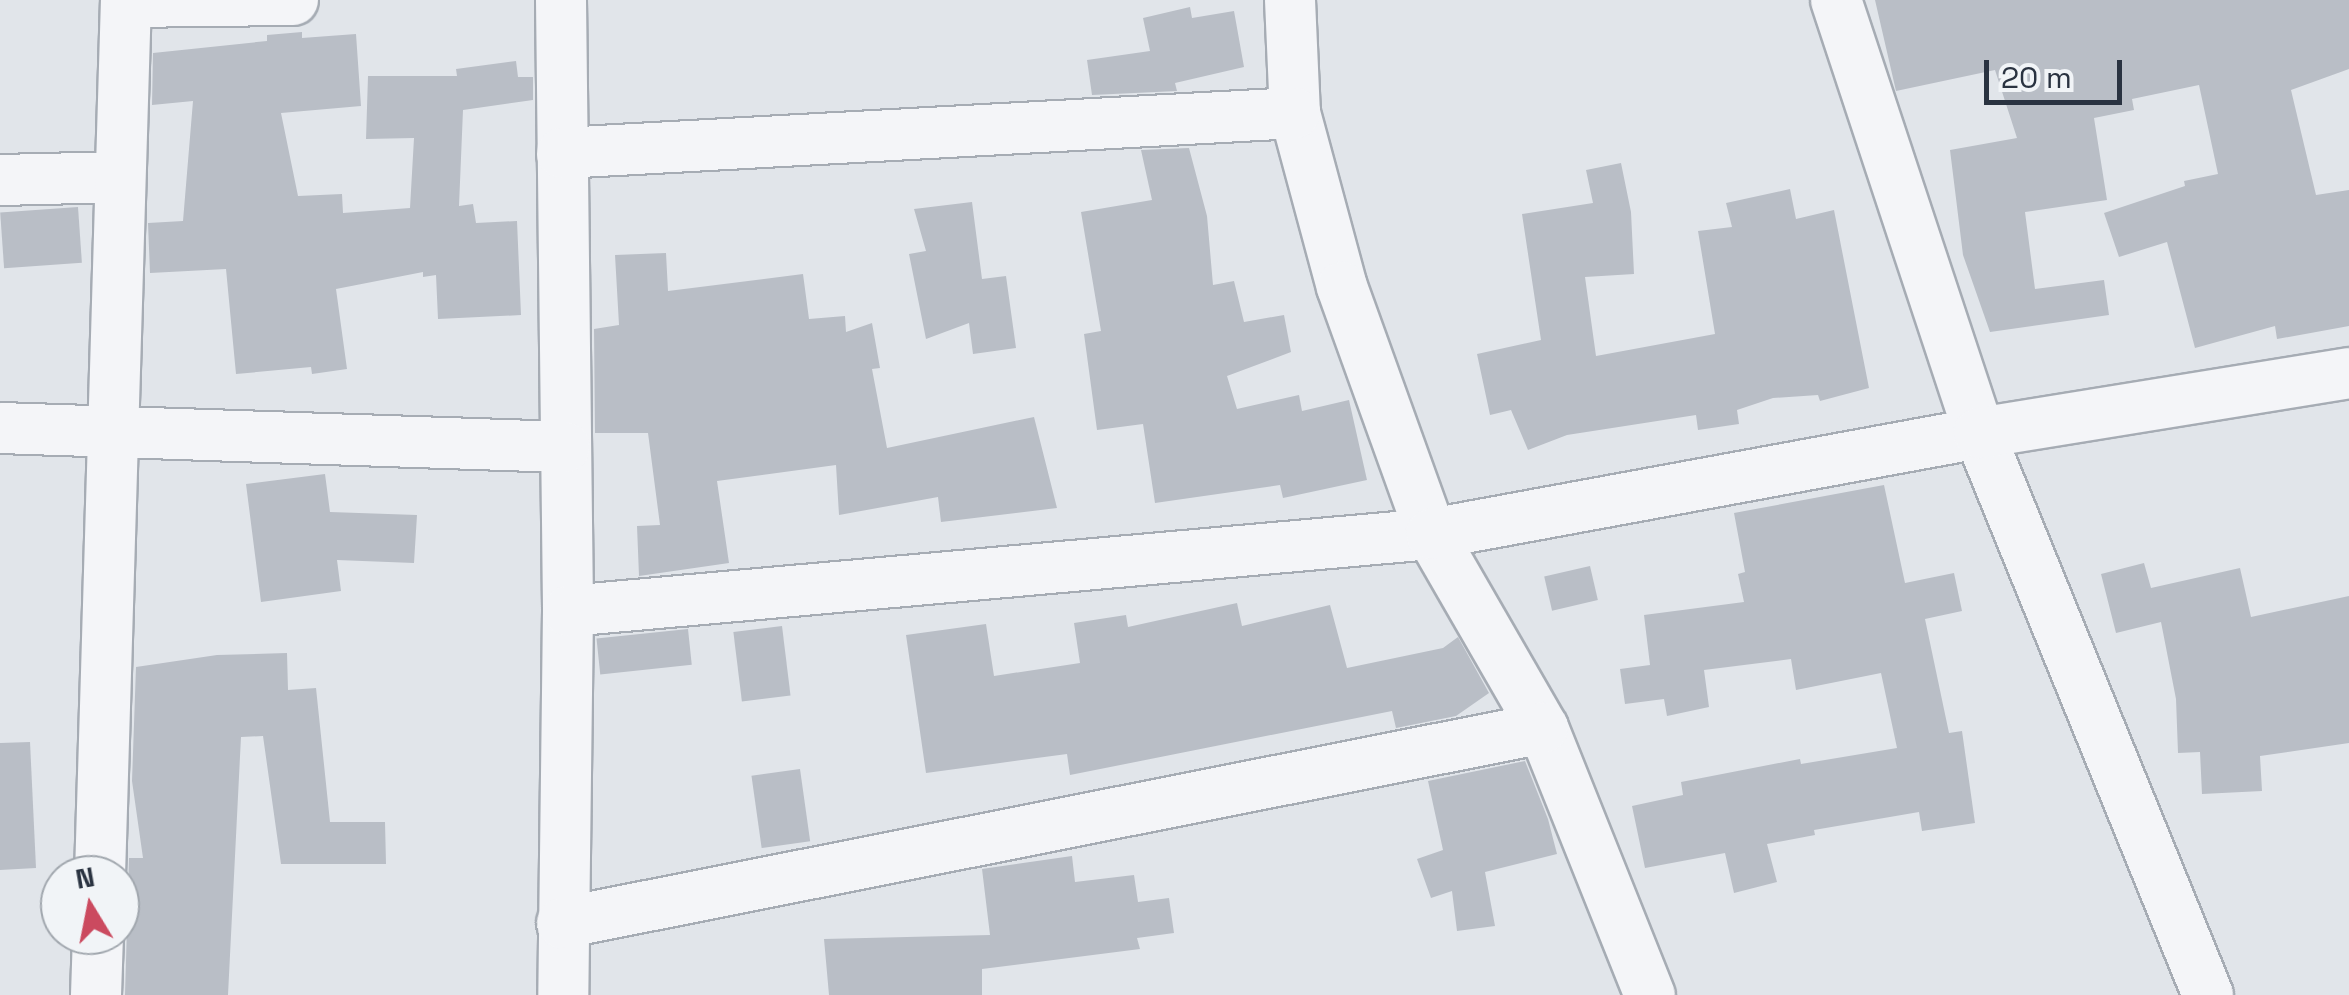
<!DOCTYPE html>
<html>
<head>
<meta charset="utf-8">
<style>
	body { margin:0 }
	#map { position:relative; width:2349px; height:995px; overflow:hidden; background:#e1e5ea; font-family:"Space Grotesk",sans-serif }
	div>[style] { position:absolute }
	.building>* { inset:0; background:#b9bec6; transform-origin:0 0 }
	.roads { filter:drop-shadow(2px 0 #a6acb4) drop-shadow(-2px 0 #a6acb4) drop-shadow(0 2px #a6acb4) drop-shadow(0 -2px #a6acb4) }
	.street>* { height:50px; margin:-25px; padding:0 25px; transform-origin:25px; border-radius:25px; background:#f4f5f8 }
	span { translate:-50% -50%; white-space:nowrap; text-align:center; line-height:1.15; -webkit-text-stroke:8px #f1f4f7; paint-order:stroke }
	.north { position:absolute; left:40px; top:855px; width:100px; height:100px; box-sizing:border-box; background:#f1f4f7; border:2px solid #a1a7ae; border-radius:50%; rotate:350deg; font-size:28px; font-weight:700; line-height:40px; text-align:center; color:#2a3341 }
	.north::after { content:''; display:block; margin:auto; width:35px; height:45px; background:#cb4a5f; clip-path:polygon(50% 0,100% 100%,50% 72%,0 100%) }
	.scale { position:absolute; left:1984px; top:60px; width:138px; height:45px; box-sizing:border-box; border:5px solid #2a3341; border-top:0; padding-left:12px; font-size:30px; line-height:35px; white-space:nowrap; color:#2a3341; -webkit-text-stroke:8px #f1f4f7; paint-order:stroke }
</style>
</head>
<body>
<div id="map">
	<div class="building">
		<i style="clip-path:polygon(1875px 0,2349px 0,2349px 69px,2291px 90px,2316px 195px,2349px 190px,2349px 326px,2277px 339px,2275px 326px,2195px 348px,2167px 242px,2119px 257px,2104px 213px,2185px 186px,2184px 181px,2218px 174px,2199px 85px,2132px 99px,2134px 110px,2094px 118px,2107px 200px,2025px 212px,2035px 289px,2104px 280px,2109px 315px,1990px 332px,1963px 255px,1950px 150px,2017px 138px,1995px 70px,1896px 91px)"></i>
		<i style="clip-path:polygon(1190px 7px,1192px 18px,1234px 11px,1244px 67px,1175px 83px,1177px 91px,1092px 95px,1087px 60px,1150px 51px,1143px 18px)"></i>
		<i style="clip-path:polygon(302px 32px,302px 38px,356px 34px,361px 106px,281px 113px,298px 196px,342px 194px,343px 213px,410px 208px,414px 138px,366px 139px,368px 76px,457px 76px,456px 69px,516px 61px,518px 77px,533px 77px,533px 100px,463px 110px,459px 206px,473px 204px,476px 223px,517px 221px,521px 315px,438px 319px,436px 275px,423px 277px,423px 272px,336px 289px,347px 369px,312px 374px,311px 367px,236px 374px,226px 269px,150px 273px,148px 223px,183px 221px,193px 101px,152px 105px,153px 53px,267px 41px,267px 35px)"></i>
		<i style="clip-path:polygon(1189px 148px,1207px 216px,1213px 285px,1234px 281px,1244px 322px,1284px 315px,1291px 352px,1227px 376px,1237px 409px,1299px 395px,1302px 411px,1349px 400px,1367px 480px,1283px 498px,1280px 485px,1155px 503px,1143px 424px,1097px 430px,1084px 334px,1101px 331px,1081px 212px,1152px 200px,1141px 150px)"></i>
		<i style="clip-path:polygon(1621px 163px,1631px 212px,1634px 274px,1585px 277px,1596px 356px,1715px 334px,1698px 231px,1732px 227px,1726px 203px,1790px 189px,1796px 219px,1834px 210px,1869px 388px,1820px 401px,1818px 395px,1773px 398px,1737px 410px,1739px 424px,1698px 430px,1696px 415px,1567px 435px,1528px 450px,1511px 410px,1490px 415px,1477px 354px,1541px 340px,1522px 214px,1593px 203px,1586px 170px)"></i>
		<i style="clip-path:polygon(972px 202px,982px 279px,1006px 276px,1016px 348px,973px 354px,969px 323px,926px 339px,909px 254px,926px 251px,914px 209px)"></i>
		<i style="left:78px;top:207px;width:56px;height:78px;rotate:86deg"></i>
		<i style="clip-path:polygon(666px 253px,668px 291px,803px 274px,809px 319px,845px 316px,846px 332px,872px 323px,880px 368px,872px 369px,887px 448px,1034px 417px,1057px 508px,941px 522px,938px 497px,839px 515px,836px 465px,717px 481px,729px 563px,639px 576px,637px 526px,660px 525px,648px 433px,595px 433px,594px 329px,619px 325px,615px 255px)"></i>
		<i style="clip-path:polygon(325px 474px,330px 512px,417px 515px,414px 563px,337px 560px,341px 591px,261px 602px,246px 484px)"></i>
		<i style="clip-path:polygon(1884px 485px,1905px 583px,1954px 573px,1962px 611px,1925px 619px,1949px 733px,1962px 731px,1975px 823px,1922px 831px,1919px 812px,1814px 830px,1815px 835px,1767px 844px,1777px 882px,1734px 893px,1725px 853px,1645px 868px,1632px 806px,1683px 795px,1681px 782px,1800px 759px,1801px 764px,1897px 748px,1881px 673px,1796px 690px,1791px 659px,1704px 670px,1709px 707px,1667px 716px,1664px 699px,1625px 704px,1620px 669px,1650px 665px,1644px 615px,1744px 602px,1738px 574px,1745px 572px,1734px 513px)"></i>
		<i style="clip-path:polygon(2144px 563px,2151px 588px,2240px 568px,2251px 617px,2349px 596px,2349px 743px,2260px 756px,2262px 791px,2202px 794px,2200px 752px,2178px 753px,2176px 699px,2161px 622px,2116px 633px,2101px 574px)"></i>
		<i style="left:1590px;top:566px;width:35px;height:47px;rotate:77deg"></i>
		<i style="clip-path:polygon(1237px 603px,1242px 626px,1330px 605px,1347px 668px,1443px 648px,1458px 637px,1489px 693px,1456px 716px,1396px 728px,1392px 711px,1070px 775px,1067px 754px,926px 773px,906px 635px,986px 624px,994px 676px,1080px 663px,1074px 623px,1126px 615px,1128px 627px)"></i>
		<i style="left:782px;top:626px;width:70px;height:49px;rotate:83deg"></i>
		<i style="left:688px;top:629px;width:36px;height:92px;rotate:84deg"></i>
		<i style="clip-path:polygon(287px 653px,288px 690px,316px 688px,330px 822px,385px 822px,386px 864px,281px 864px,263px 736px,241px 737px,228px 995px,125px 995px,129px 858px,143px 858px,132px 781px,136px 667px,217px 655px)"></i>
		<i style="clip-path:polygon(30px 742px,36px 868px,0 870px,0 743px)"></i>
		<i style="clip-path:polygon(1525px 761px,1548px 819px,1557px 854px,1485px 872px,1495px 926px,1457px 931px,1452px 891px,1431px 898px,1417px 859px,1443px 850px,1428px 781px)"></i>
		<i style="left:800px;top:769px;width:73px;height:49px;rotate:82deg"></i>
		<i style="clip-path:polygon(1072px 856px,1075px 882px,1134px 875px,1138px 902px,1169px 898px,1174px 933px,1137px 938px,1140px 949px,982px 969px,982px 995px,829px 995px,824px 939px,990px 935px,982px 869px)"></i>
	</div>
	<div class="roads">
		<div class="street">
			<i style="left:561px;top:0;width:611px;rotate:89.34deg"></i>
			<i style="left:568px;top:611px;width:384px;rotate:90.7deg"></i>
			<i style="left:1290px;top:0;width:113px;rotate:87.5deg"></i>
			<i style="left:1295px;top:113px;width:180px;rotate:74.9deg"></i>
			<i style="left:1342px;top:287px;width:263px;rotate:70.2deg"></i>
			<i style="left:1431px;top:534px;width:224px;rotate:60deg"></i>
			<i style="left:1543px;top:728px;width:288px;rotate:68.2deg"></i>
			<i style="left:1836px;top:0;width:456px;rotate:71.7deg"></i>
			<i style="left:1979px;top:433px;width:607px;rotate:67.83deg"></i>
			<i style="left:126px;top:2px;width:167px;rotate:-0.7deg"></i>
			<i style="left:562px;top:153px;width:734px;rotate:-3.12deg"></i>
			<i style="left:0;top:180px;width:120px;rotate:-1.4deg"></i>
			<i style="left:0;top:428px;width:565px;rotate:1.93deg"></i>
			<i style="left:568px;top:611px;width:866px;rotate:-5.1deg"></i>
			<i style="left:1431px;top:534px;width:557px;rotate:-10.44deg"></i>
			<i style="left:1979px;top:433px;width:375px;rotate:-9.2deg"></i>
			<i style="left:100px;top:875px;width:875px;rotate:-88.3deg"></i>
			<i style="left:562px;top:923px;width:1000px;rotate:-11.24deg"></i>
			<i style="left:96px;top:995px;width:60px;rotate:-88.1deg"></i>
		</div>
	</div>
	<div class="north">N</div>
	<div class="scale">20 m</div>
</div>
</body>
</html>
